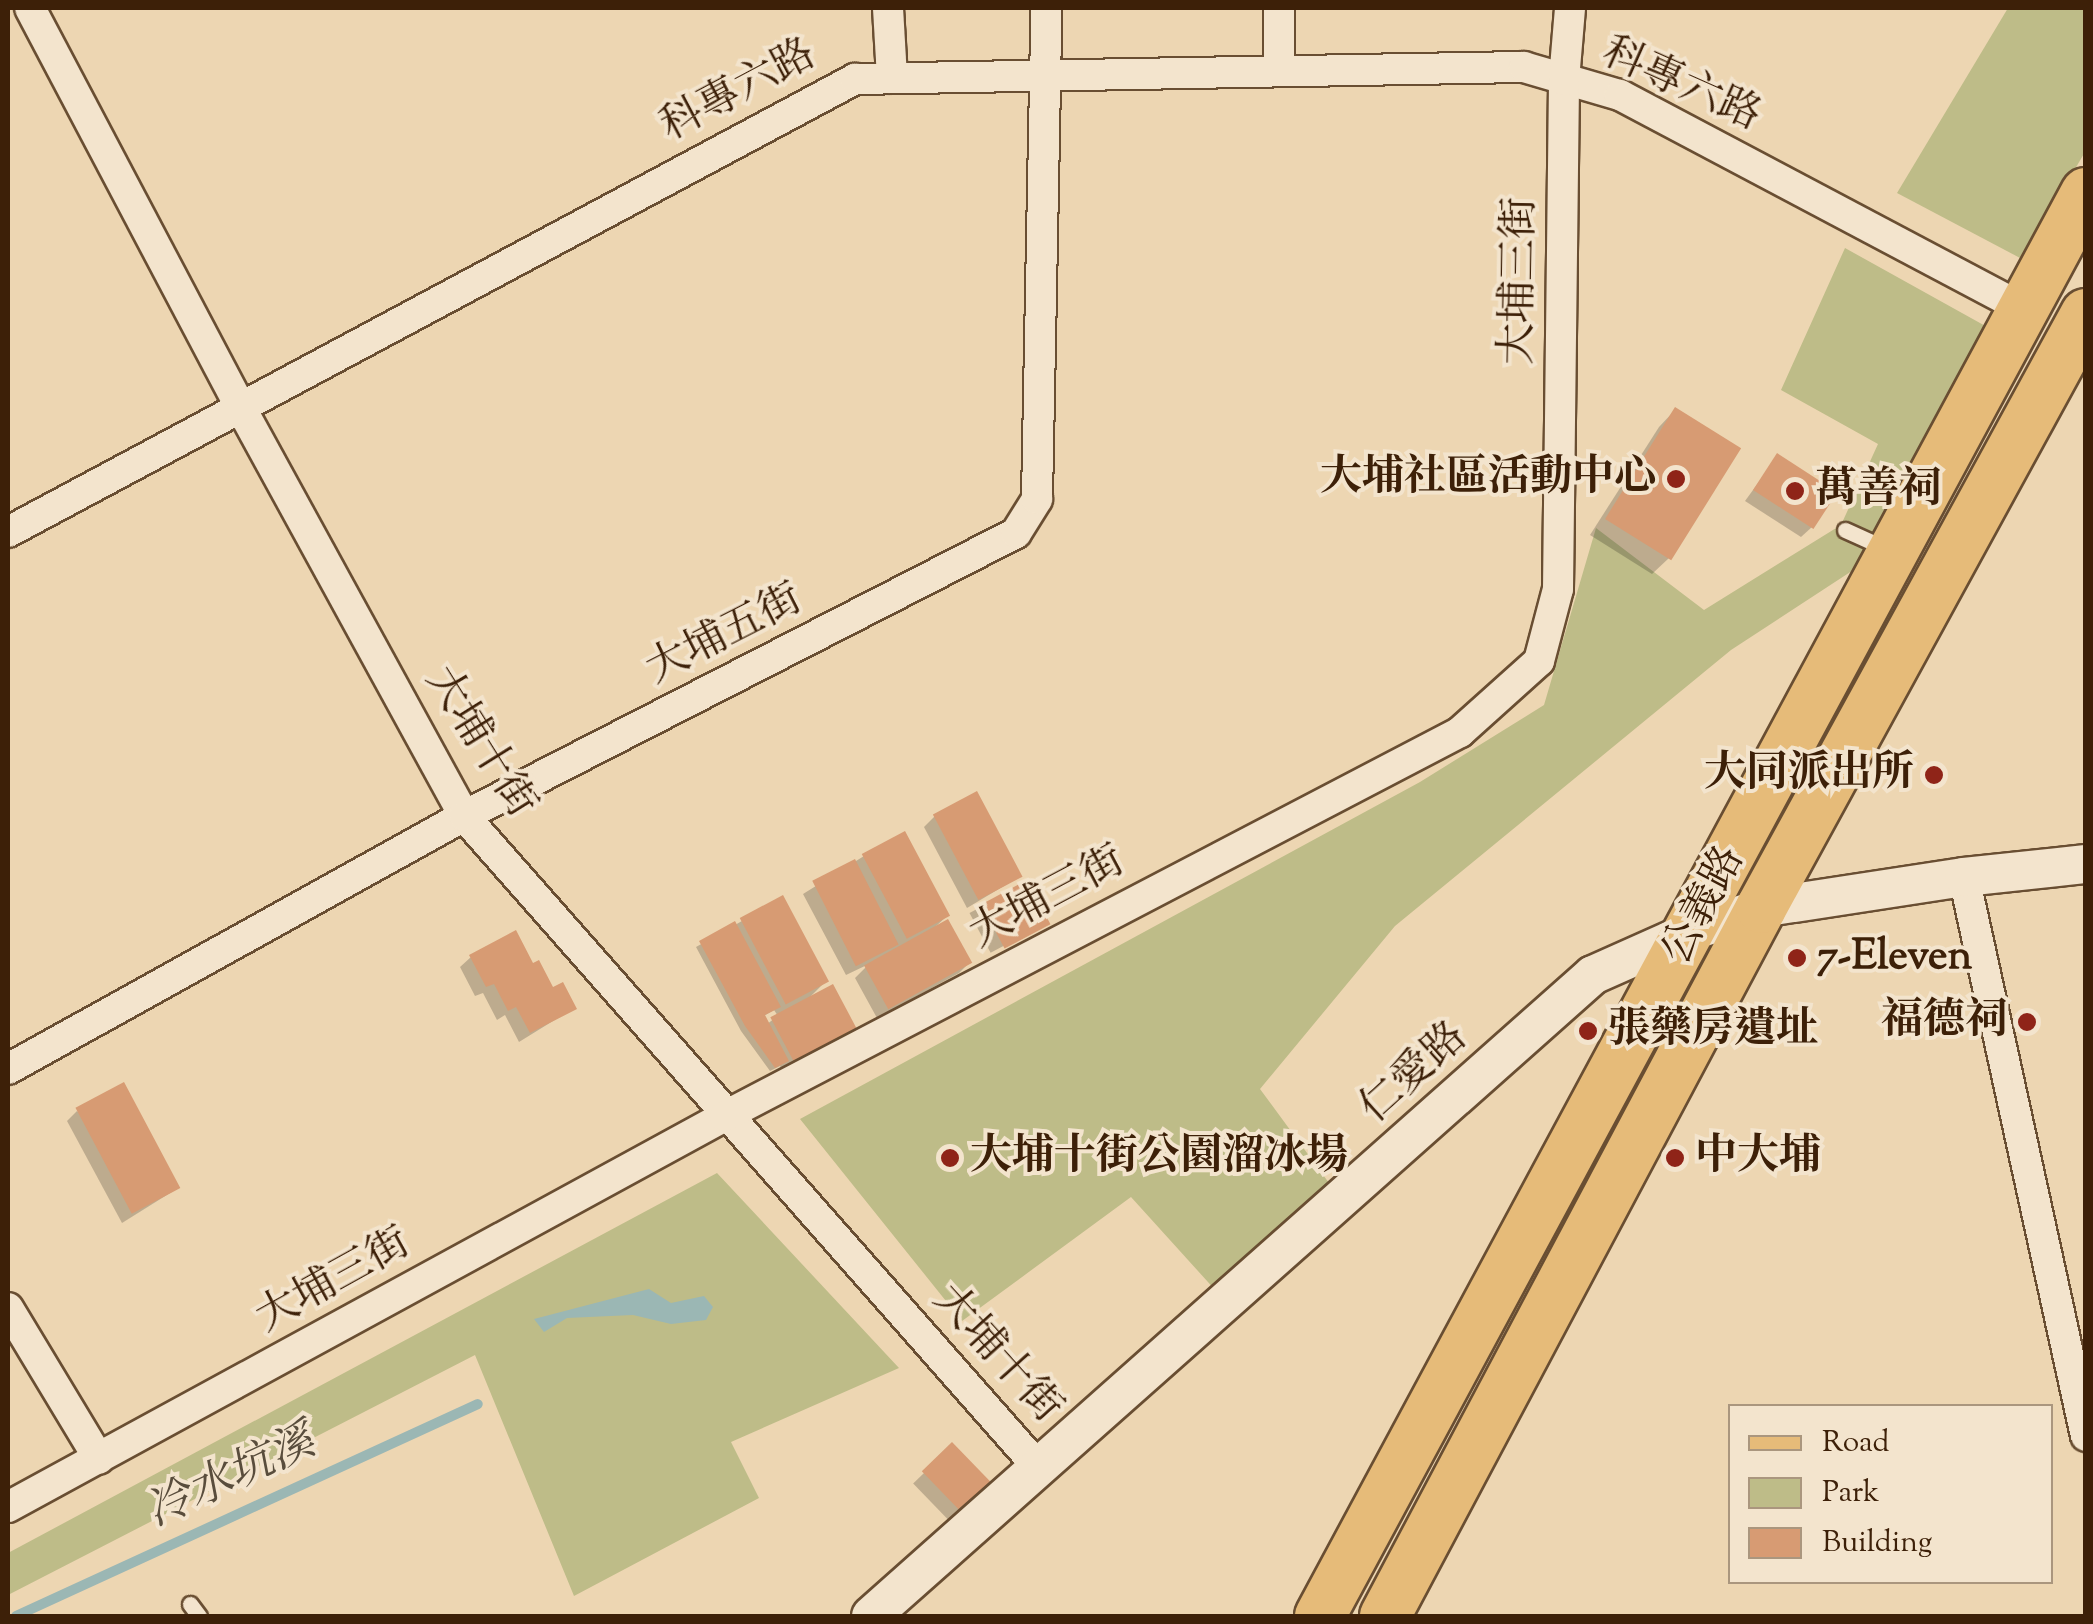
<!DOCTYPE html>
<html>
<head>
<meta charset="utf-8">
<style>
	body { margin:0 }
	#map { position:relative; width:2093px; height:1624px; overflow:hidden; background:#edd6b2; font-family:"Sorts Mill Goudy","Noto Serif TC",serif }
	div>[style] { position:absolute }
	.green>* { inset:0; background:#bebc88 }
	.water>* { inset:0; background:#9bb7b4 }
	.shadow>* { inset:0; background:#0003; transform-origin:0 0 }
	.stream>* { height:10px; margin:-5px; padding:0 5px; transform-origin:5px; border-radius:5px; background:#9bb7b4 }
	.building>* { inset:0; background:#d79b73; transform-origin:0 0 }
	.roads { filter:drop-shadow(2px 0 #694e32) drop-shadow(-2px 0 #694e32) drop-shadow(0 2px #694e32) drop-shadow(0 -2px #694e32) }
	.service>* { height:15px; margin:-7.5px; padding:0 7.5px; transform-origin:7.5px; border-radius:7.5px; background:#f3e4cd }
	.minor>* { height:30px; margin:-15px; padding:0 15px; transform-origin:15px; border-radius:15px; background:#f3e4cd }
	.tertiary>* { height:38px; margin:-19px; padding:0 19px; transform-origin:19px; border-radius:19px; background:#f3e4cd }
	.primary>* { height:50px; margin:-25px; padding:0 25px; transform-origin:25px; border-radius:25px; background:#e6bb79 }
	.dots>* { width:28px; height:28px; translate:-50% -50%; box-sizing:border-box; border:5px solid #f3e4cd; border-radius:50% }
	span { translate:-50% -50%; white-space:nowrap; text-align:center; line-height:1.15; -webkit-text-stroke:8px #f3e4cd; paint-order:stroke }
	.street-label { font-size:42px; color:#3d2008 }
	.poi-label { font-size:42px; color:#3d2008; font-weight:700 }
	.right { translate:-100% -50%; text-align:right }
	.left { translate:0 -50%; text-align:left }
	.water-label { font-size:45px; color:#594d3c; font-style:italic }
	.frame { position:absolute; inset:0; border:10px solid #3d2008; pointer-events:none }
	.legend { position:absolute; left:1728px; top:1404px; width:325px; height:180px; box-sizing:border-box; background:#f3e4cd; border:2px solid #aa967e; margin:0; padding:12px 18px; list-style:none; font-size:30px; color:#3d2008 }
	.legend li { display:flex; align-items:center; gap:20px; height:50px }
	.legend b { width:50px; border:2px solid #aa967e }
</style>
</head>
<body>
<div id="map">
	<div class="green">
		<i style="clip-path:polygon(2008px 8px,2085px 8px,2085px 152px,2022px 259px,1897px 193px)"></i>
		<i style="clip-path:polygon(1845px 248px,1989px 328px,1861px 565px,1731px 650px,1395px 926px,1260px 1089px,1329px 1183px,1217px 1292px,1131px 1197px,962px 1321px,800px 1119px,1420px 782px,1544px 705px,1596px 528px,1704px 610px,1841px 525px,1878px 444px,1781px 390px)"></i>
		<i style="clip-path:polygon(717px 1173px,899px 1368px,731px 1442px,759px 1498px,574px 1596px,475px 1355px,8px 1595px,8px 1553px)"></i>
	</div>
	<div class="water">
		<i style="clip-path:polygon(649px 1289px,671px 1303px,704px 1296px,713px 1307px,706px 1320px,671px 1324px,633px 1315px,567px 1318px,544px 1332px,534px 1319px)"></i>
	</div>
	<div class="shadow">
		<i style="clip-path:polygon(1675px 410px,1737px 450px,1669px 558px,1652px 574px,1590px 535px,1659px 427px)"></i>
		<i style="clip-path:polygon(1777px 457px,1812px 527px,1801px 537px,1745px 501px)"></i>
		<i style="clip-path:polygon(935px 816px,1019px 877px,967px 908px,924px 827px)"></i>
		<i style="clip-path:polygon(864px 856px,947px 916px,934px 928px,969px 963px,959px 973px,877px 1018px,855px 978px,869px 964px,846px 975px,803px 894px)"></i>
		<i style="left:1026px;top:883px;width:45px;height:64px;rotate:62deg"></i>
		<i style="clip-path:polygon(evenodd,742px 921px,826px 981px,809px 998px,853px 1027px,842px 1038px,782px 1070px,780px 1066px,770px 1071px,741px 1031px,696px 947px,742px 921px,774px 1010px,778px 1016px,767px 1024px,762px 1017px,774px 1010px)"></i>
		<i style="clip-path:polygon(471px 957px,552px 991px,574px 1008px,519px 1042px,505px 1015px,497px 1020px,483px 993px,475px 996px,460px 967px)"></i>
		<i style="clip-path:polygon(77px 1111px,178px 1188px,122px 1223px,67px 1121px)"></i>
		<i style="left:952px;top:1446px;width:56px;height:54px;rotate:46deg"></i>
	</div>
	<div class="stream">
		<i style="left:16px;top:1616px;width:508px;rotate:-24.65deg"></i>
	</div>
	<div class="building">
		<i style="left:1675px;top:407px;width:78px;height:132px;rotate:32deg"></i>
		<i style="left:1777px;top:453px;width:72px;height:44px;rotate:33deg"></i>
		<i style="left:977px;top:791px;width:97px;height:50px;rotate:62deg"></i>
		<i style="left:905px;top:831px;width:96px;height:49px;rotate:62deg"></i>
		<i style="left:855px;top:859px;width:96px;height:48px;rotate:63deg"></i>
		<i style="left:1027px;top:880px;width:50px;height:52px;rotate:62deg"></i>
		<i style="left:783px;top:895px;width:98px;height:49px;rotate:62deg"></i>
		<i style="left:948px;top:919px;width:50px;height:96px;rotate:61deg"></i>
		<i style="clip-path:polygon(735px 921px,781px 1007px,765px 1015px,789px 1061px,775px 1068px,745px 1026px,699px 941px)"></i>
		<i style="clip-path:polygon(516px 930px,533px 963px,539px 960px,553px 987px,563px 982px,577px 1009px,530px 1033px,516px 1007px,508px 1011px,494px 984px,486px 987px,469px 955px)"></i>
		<i style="left:833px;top:984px;width:50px;height:71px;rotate:62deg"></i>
		<i style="left:124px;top:1082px;width:120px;height:55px;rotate:62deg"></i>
		<i style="left:952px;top:1442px;width:62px;height:42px;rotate:46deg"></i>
	</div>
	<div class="roads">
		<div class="service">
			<i style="left:1845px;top:530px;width:46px;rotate:24.3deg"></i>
			<i style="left:190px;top:1604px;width:15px;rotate:53deg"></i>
		</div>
		<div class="minor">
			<i style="left:30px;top:8px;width:454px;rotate:62.2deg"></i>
			<i style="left:242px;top:410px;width:463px;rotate:61.3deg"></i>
			<i style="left:464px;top:816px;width:871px;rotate:48.59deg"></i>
			<i style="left:888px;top:8px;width:70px;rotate:86.7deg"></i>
			<i style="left:1279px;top:71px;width:63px;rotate:-90deg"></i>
			<i style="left:8px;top:532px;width:961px;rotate:-28.14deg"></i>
			<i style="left:855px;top:79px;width:669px;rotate:-1.03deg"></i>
			<i style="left:1524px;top:67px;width:100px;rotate:16.3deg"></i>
			<i style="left:1620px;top:95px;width:454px;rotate:27.9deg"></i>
			<i style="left:1964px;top:877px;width:572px;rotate:77.69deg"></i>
			<i style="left:8px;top:1069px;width:521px;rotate:-29.02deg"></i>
			<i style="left:464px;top:816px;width:620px;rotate:-27.14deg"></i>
			<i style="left:1016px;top:533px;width:40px;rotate:-58deg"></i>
			<i style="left:1037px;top:499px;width:491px;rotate:-88.9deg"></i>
			<i style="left:8px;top:1308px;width:176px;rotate:58.9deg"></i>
			<i style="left:8px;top:1507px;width:817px;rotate:-28.6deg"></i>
			<i style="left:725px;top:1116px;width:829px;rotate:-27.58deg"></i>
			<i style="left:1460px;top:732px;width:106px;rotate:-41.9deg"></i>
			<i style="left:1539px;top:661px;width:74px;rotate:-75.2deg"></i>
			<i style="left:1558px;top:589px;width:509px;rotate:-89.32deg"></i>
			<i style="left:1564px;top:80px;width:72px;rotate:-85.2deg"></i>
		</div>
		<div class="tertiary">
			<i style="left:871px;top:1616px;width:965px;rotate:-41.6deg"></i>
			<i style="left:1593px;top:975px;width:108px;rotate:-24deg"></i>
			<i style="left:1692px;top:931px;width:73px;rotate:-18.4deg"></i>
			<i style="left:1761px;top:908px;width:205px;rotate:-8.7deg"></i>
			<i style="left:1964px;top:877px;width:123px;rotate:-6.1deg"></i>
		</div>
		<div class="primary">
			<i style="left:1320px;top:1616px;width:1616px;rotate:-61.71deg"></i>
			<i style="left:1385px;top:1616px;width:802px;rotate:-62.03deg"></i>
			<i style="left:1761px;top:908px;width:677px;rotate:-61.32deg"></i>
		</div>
	</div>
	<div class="dots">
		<i style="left:1676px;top:479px;background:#8f2418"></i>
		<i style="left:1795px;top:491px;background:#8f2418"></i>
		<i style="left:1934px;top:775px;background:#8f2418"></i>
		<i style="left:1797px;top:958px;background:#8f2418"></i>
		<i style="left:2027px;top:1022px;background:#8f2418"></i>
		<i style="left:1588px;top:1031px;background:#8f2418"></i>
		<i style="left:950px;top:1158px;background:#8f2418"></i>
		<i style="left:1675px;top:1158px;background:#8f2418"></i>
	</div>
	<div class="street-label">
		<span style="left:1681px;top:86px;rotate:24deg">科專六路</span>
		<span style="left:739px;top:92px;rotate:-28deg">科專六路</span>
		<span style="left:1521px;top:281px;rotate:-89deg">大埔三街</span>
		<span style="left:725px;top:636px;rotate:-27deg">大埔五街</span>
		<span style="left:479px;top:743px;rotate:58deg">大埔十街</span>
		<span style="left:1048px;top:899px;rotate:-28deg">大埔三街</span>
		<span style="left:1705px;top:906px;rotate:-62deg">公義路</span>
		<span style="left:1415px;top:1074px;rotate:-42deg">仁愛路</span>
		<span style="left:334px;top:1282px;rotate:-29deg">大埔三街</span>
		<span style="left:996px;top:1355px;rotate:48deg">大埔十街</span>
	</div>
	<div class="poi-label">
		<span class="right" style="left:1656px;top:479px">大埔社區活動中心</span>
		<span class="left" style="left:1815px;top:491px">萬善祠</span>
		<span class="right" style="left:1914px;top:775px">大同派出所</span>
		<span class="left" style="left:1817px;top:958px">7-Eleven</span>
		<span class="right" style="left:2007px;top:1022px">福德祠</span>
		<span class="left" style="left:1608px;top:1031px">張藥房遺址</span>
		<span class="left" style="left:970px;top:1158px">大埔十街公園溜冰場</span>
		<span class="left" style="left:1695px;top:1158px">中大埔</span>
	</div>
	<div class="water-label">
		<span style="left:232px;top:1479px;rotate:-25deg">冷水坑溪</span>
	</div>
	<div class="frame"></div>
	<ul class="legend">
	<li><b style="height:12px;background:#e6bb79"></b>Road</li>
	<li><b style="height:28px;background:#bebc88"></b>Park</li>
	<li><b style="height:28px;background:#d79b73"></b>Building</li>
	</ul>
</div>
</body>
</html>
